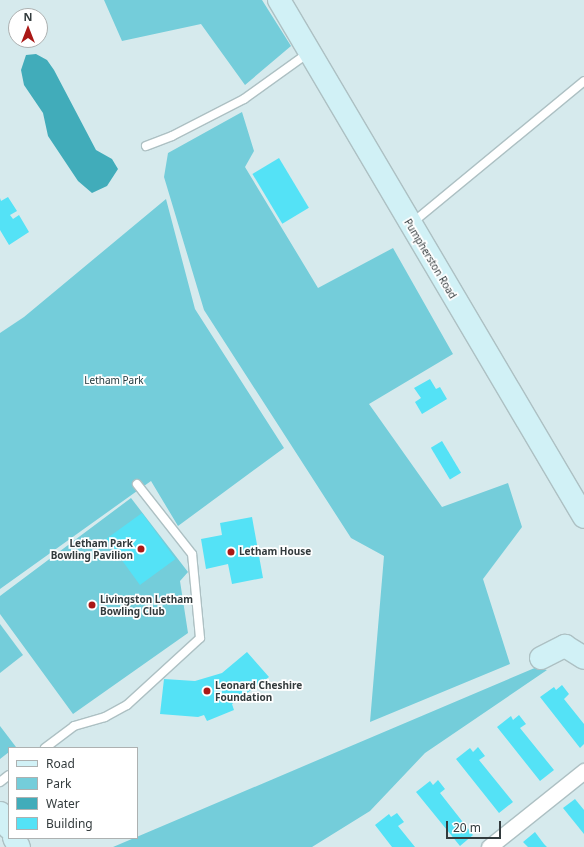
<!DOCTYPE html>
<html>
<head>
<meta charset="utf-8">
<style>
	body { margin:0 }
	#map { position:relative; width:584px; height:847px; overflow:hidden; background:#d6eaed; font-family:"Noto Sans",sans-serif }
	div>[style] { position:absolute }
	.green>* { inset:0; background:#74cdda }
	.water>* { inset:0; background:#41acba }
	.building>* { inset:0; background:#54e2f6; transform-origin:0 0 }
	.roads { filter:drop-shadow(1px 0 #adc0c3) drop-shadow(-1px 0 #adc0c3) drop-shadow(0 1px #adc0c3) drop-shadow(0 -1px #adc0c3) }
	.lane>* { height:8px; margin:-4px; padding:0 4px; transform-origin:4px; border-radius:4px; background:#fff }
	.street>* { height:15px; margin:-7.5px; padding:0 7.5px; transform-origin:7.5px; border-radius:7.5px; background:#fff }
	.secondary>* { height:22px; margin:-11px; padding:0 11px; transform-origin:11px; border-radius:11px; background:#d1f1f6 }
	.dots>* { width:11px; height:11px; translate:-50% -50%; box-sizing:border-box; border:2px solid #fff; border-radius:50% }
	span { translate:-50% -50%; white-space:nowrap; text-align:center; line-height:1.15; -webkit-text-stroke:3.5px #fff; paint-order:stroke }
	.street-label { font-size:10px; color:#333b3d }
	.park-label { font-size:10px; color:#223a3e }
	.poi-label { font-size:10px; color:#333b3d; font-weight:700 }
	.right { translate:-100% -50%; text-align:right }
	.left { translate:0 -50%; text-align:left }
	.legend { position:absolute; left:8px; top:747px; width:130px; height:92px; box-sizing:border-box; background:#fff; border:1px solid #adb1b1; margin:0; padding:5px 7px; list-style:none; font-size:12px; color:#333b3d }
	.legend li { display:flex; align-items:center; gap:8px; height:20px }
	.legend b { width:20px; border:1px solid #adb1b1 }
	.north { position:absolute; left:8px; top:8px; width:40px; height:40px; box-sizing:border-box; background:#fff; border:1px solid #adb1b1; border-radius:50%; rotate:0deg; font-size:11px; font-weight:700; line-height:16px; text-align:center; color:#333b3d }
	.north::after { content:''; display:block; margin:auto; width:14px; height:18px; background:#aa1816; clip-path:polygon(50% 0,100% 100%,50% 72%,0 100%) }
	.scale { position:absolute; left:446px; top:821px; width:55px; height:18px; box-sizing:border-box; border:2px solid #333b3d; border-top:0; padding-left:5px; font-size:12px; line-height:14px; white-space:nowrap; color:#333b3d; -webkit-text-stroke:3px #fff; paint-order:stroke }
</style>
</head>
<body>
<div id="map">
	<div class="green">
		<i style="clip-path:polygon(104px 0,262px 0,291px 46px,245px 85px,201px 24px,122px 41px)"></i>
		<i style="clip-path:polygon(242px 112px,254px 151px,245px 167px,318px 288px,393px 248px,453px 354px,369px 404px,442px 507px,508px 483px,522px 527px,483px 579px,510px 664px,370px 722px,384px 556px,351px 538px,204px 310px,164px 177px,168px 153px)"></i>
		<i style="clip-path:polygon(166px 199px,195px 309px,284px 448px,178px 526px,151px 481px,0 589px,0 333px,24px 317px)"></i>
		<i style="clip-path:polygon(131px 498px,188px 572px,180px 581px,188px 633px,73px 714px,0 614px,0 596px)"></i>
		<i style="clip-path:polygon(0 624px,23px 655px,0 673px)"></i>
		<i style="clip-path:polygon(537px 667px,547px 670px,425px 753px,370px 811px,312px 847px,113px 847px)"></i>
		<i style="clip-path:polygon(0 726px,16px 747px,9px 748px,9px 752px,0 759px)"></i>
	</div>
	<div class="water">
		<i style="clip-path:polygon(36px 54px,47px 60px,54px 70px,96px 150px,112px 159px,118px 169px,107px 186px,92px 193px,78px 181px,48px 136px,43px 113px,24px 85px,21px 70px,26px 55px)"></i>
	</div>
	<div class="building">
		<i style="left:279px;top:158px;width:58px;height:31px;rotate:59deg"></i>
		<i style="clip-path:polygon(8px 197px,17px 211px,10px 215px,13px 219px,19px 215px,29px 232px,9px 245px,0 230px,0 198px,1px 201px)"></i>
		<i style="clip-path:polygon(430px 379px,436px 389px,440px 387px,447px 399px,422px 414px,415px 402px,421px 398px,414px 388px)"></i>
		<i style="left:442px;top:441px;width:37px;height:13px;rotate:59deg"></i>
		<i style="left:142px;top:513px;width:57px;height:44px;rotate:54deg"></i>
		<i style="clip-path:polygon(252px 517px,263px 578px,232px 584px,228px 564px,206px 569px,201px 539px,222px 535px,220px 523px)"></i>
		<i style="clip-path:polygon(247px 652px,269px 677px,232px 704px,234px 710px,207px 721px,204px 715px,198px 717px,160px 714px,164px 679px,195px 681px,222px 673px)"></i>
		<i style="clip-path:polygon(562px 685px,569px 694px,564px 699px,584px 724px,584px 744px,580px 748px,540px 697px,554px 687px,556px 690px)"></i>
		<i style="clip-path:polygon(519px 715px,526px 724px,520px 728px,554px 770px,540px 781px,497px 727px,511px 716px,513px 720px)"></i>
		<i style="clip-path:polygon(478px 747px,485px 756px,479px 760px,513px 802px,499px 813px,456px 759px,470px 748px,473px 752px)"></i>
		<i style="clip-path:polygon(438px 780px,445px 789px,440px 793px,473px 835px,460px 846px,416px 792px,430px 781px,433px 785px)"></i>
		<i style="clip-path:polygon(575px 799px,584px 810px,584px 834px,563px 808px)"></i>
		<i style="clip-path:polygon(397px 813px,404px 822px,398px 826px,415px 847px,392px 847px,375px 825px,389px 814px,391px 817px)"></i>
		<i style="clip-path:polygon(535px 832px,544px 844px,547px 847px,528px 847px,523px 842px)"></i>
	</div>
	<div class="roads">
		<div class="lane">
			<i style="left:146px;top:146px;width:28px;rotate:-21deg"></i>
			<i style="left:172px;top:136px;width:81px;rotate:-27.2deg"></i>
			<i style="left:244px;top:99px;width:79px;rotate:-35.7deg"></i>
			<i style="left:412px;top:223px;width:223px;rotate:-39.5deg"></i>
			<i style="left:45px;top:748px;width:36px;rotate:-37deg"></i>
			<i style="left:74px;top:726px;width:32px;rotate:-16deg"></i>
			<i style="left:105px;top:717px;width:25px;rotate:-29deg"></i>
			<i style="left:127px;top:705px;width:99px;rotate:-42.5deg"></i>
			<i style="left:200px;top:638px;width:84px;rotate:-95.4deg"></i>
			<i style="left:192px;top:554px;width:89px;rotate:-128.2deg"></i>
			<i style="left:0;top:782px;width:11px;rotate:-38deg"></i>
		</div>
		<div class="street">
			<i style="left:489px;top:847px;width:122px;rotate:-38.7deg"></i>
		</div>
		<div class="secondary">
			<i style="left:279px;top:0;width:600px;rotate:59.46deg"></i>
			<i style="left:541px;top:658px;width:27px;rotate:-27deg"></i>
			<i style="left:565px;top:646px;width:22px;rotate:32deg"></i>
			<i style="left:0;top:813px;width:17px;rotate:59deg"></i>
			<i style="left:14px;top:838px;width:10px;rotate:61deg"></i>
		</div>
	</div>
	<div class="dots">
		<i style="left:141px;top:549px;background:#aa1816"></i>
		<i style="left:231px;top:552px;background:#aa1816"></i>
		<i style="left:92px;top:605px;background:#aa1816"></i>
		<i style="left:207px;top:691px;background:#aa1816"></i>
	</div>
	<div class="street-label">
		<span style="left:430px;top:259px;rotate:59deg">Pumpherston Road</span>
	</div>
	<div class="park-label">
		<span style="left:114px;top:381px">Letham Park</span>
	</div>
	<div class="poi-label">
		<span class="right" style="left:133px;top:549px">Letham Park<br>Bowling Pavilion</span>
		<span class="left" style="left:239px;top:552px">Letham House</span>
		<span class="left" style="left:100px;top:605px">Livingston Letham<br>Bowling Club</span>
		<span class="left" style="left:215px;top:691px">Leonard Cheshire<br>Foundation</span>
	</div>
	<ul class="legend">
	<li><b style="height:5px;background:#d1f1f6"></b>Road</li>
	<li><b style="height:11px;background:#74cdda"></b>Park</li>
	<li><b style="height:11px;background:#41acba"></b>Water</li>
	<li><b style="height:11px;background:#54e2f6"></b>Building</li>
	</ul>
	<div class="north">N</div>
	<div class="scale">20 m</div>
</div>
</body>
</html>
